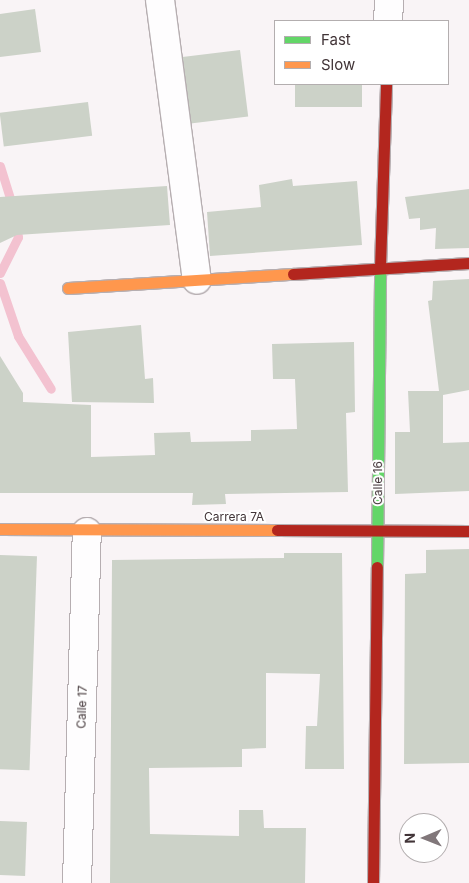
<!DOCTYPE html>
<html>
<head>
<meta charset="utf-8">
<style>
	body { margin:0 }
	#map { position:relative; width:469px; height:883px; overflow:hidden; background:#f9f4f6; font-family:Inter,sans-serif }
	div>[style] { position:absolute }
	.stream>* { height:9px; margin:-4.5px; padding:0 4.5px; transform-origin:4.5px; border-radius:4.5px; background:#f3c2d0 }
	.building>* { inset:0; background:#ccd2c8; transform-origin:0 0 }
	.roads { filter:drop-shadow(1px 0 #b6aeb1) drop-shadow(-1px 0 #b6aeb1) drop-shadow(0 1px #b6aeb1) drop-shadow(0 -1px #b6aeb1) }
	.street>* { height:28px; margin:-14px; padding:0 14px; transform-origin:14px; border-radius:14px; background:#fefdfe }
	.fast>* { height:11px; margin:-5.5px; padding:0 5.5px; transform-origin:5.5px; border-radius:5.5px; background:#63d668 }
	.slow>* { height:11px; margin:-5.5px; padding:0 5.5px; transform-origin:5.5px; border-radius:5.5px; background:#ff974d }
	.jam>* { height:11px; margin:-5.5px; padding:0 5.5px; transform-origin:5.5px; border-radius:5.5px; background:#b3261e }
	span { translate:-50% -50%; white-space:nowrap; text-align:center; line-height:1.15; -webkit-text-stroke:4px #fff; paint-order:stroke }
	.street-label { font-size:12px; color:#413437 }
	.legend { position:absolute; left:274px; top:20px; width:175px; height:65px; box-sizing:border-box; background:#fff; border:1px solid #b3aeaf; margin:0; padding:6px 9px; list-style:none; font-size:15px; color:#413437 }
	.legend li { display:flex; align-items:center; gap:10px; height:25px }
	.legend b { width:25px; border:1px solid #b3aeaf }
	.north { position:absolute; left:399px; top:813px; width:50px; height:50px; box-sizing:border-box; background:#fff; border:1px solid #b3aeaf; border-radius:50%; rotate:269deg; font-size:14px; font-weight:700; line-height:20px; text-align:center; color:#413437 }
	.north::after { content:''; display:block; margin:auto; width:18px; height:22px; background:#81777a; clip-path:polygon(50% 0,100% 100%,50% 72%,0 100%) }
</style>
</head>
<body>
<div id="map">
	<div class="stream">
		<i style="left:0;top:166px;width:44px;rotate:72.8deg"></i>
		<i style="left:0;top:273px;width:40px;rotate:-63.4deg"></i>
		<i style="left:18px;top:237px;width:12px;rotate:-99deg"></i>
		<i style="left:0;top:283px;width:56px;rotate:71.2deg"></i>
		<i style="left:18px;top:336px;width:62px;rotate:58.1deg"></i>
	</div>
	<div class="building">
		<i style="clip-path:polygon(35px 9px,41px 52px,0 57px,0 14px)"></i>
		<i style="left:240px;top:50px;width:67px;height:58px;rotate:83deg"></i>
		<i style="left:362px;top:84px;width:23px;height:67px;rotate:90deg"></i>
		<i style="left:88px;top:102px;width:34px;height:89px;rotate:83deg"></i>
		<i style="clip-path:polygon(292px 179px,293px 186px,357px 181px,362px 245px,210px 256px,207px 212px,261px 207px,259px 185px)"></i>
		<i style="clip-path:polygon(167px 186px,170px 225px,17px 235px,0 243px,0 197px)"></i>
		<i style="clip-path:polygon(469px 189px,469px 248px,435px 249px,436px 228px,420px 230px,420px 218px,409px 219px,405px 197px)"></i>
		<i style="clip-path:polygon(469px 279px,469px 390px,443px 395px,443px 443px,469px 442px,469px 491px,395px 494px,395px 432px,410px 432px,408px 391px,439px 391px,428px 301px,432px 300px,433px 281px)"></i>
		<i style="clip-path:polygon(141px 325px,145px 379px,153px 378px,154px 403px,72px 402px,68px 332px)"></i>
		<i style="clip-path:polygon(354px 342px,355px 412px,346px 413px,348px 492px,225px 494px,226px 504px,192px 505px,193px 493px,0 493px,0 356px,23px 393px,23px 402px,91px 405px,91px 457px,155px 455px,154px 433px,190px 432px,191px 442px,251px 441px,251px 430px,297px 429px,295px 379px,273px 379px,272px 344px)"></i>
		<i style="clip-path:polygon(469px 549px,469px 763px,404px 764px,405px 574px,426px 573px,426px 550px)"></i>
		<i style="clip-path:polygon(284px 553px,342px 553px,344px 769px,305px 769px,306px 726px,317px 726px,320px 674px,266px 673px,266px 748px,242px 749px,242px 767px,149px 768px,150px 834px,239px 836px,239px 810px,263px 810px,264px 828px,306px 828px,305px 883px,110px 883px,112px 560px,284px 558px)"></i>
		<i style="left:0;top:555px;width:37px;height:214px;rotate:2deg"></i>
		<i style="left:0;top:821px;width:27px;height:54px;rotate:2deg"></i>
	</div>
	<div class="roads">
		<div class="street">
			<i style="left:160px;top:0;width:282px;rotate:82.5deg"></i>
			<i style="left:388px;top:21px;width:21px;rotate:-87deg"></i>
			<i style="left:77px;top:883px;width:351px;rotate:-88.4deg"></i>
		</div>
		<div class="fast">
			<i style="left:377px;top:567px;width:300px;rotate:-89.4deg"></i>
		</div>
		<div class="slow">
			<i style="left:68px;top:288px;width:225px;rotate:-3.6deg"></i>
			<i style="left:0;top:529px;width:277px;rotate:0.2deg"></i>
		</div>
		<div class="jam">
			<i style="left:380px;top:267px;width:183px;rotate:-88.1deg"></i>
			<i style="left:293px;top:274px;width:176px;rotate:-3.6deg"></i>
			<i style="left:277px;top:530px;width:192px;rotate:0.3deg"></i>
			<i style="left:373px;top:883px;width:316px;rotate:-89.3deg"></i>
		</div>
	</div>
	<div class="street-label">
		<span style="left:378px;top:483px;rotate:-90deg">Calle 16</span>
		<span style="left:234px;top:517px">Carrera 7A</span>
		<span style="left:82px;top:707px;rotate:-88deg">Calle 17</span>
	</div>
	<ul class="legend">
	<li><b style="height:6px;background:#63d668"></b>Fast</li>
	<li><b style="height:6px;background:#ff974d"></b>Slow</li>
	</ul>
	<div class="north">N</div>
</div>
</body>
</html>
